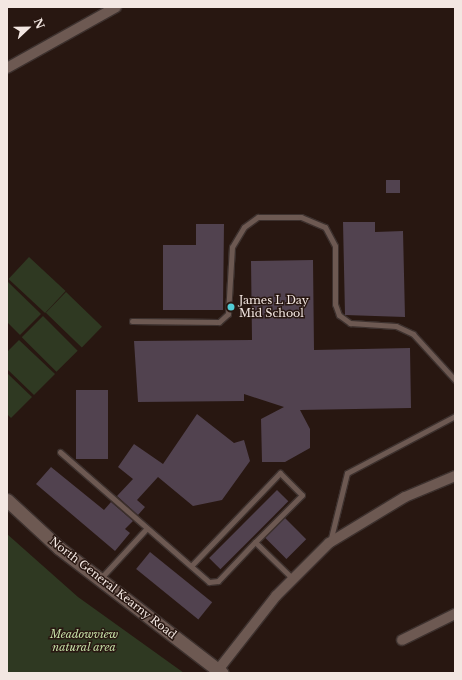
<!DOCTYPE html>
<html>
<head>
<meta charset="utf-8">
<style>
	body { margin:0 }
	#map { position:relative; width:462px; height:680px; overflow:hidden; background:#281711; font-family:"Libre Baskerville",serif }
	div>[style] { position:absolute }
	.green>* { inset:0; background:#2f3922; transform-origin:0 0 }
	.building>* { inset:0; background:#51424f; transform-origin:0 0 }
	.roads { filter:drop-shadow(1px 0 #3d312e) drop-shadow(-1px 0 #3d312e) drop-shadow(0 1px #3d312e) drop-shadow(0 -1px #3d312e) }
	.service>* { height:5px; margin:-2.5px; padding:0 2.5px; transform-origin:2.5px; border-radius:2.5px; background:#6d5952 }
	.minor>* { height:10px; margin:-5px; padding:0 5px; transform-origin:5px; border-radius:5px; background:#6d5952 }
	.tertiary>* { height:13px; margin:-6.5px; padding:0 6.5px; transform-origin:6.5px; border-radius:6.5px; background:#6d5952 }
	.dots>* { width:11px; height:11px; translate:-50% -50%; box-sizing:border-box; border:2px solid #281711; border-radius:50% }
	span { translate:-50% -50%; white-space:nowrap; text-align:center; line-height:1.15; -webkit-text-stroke:3px #281711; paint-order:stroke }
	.poi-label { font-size:11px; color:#f3e7e2 }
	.left { translate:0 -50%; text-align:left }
	.street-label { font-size:11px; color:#f3e7e2 }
	.park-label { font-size:11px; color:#c5dfa6; font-style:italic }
	.frame { position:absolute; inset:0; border:8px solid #f3e7e2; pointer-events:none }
	.north { position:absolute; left:8px; top:8px; width:40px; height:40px; -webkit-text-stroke:3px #281711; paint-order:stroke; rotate:68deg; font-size:11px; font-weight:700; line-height:16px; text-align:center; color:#f3e7e2 }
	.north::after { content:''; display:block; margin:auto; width:14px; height:18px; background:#f3e7e2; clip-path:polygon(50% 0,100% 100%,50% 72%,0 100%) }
</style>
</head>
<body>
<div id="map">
	<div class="green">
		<i style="left:29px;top:257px;width:50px;height:30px;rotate:43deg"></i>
		<i style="clip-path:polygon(7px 281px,41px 314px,20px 335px,7px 322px)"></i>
		<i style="left:66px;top:292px;width:50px;height:29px;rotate:44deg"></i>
		<i style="left:43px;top:316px;width:49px;height:30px;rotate:45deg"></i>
		<i style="clip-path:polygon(19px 340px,55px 374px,34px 395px,7px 369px,7px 352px)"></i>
		<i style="clip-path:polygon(7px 373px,32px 397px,11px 418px,7px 414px)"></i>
		<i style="clip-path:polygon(7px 534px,78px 597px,184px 673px,7px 673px)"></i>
	</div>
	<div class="building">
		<i style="left:386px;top:180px;width:14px;height:13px"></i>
		<i style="clip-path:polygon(343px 222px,375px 222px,375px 232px,403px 231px,405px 317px,345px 315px)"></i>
		<i style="clip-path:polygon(196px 224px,224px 224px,223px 310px,163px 310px,163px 245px,196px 245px)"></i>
		<i style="clip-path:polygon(313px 260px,314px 350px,410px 348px,411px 408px,300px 410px,310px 429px,310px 448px,285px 462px,262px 462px,261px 419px,284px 407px,244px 394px,244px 401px,138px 402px,134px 341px,252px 340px,251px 261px)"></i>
		<i style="left:76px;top:390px;width:32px;height:69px"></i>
		<i style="clip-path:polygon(197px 414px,234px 443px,244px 440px,250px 461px,222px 500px,193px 506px,158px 477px,137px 500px,145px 507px,138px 515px,117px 496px,133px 479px,118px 467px,134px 444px,163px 464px)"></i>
		<i style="clip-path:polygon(51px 467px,104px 510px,111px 502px,133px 521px,125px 529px,130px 533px,115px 551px,36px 484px)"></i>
		<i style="left:277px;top:490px;width:16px;height:96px;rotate:45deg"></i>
		<i style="left:285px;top:518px;width:30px;height:28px;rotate:45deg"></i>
		<i style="left:150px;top:552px;width:80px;height:22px;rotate:39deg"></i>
	</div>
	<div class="roads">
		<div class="service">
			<i style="left:132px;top:321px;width:87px;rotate:0.7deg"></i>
			<i style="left:219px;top:322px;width:12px;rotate:-42deg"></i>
			<i style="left:228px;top:314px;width:67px;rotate:-86.6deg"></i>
			<i style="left:232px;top:247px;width:23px;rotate:-59deg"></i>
			<i style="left:244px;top:227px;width:17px;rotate:-36deg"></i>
			<i style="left:258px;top:217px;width:43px"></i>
			<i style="left:301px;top:217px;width:26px;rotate:23deg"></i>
			<i style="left:325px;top:227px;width:21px;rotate:62deg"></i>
			<i style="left:335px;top:246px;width:58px;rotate:90deg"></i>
			<i style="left:335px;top:304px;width:12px;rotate:70deg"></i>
			<i style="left:339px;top:315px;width:14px;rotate:36deg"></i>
			<i style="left:350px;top:323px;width:46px;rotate:3.7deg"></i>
			<i style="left:396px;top:326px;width:19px;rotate:25deg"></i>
			<i style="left:413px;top:334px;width:62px;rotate:47.6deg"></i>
			<i style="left:60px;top:452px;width:198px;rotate:41.1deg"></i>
			<i style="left:209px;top:582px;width:9px;rotate:-6deg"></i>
			<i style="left:218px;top:581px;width:54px;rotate:-46.5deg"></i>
			<i style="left:255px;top:542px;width:53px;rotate:44.2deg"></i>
			<i style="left:330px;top:542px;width:71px;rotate:-76.2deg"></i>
			<i style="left:347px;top:473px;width:122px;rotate:-27.8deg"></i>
			<i style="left:191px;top:566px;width:129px;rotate:-46.3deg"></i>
			<i style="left:280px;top:473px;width:31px;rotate:45deg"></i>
			<i style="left:302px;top:495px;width:66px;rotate:135deg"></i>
			<i style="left:100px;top:579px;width:69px;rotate:-47.3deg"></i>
		</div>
		<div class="minor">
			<i style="left:7px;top:68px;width:125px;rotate:-29.2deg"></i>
			<i style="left:402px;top:640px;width:59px;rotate:-26.1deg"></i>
			<i style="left:218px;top:670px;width:94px;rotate:-51.9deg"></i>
			<i style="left:276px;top:596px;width:75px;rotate:-45deg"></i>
			<i style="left:329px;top:543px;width:89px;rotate:-31.2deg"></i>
			<i style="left:405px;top:497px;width:54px;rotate:-22.8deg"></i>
		</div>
		<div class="tertiary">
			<i style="left:7px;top:500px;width:71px;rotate:42.7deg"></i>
			<i style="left:59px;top:548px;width:205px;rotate:37.5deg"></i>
		</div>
	</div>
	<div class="dots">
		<i style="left:231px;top:307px;background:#51ccd5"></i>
	</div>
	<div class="poi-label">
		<span class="left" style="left:239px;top:307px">James L Day<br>Mid School</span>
	</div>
	<div class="street-label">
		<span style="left:113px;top:588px;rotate:38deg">North General Kearny Road</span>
	</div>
	<div class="park-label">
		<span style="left:84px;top:641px">Meadowview<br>natural area</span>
	</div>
	<div class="frame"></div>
	<div class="north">N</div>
</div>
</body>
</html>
